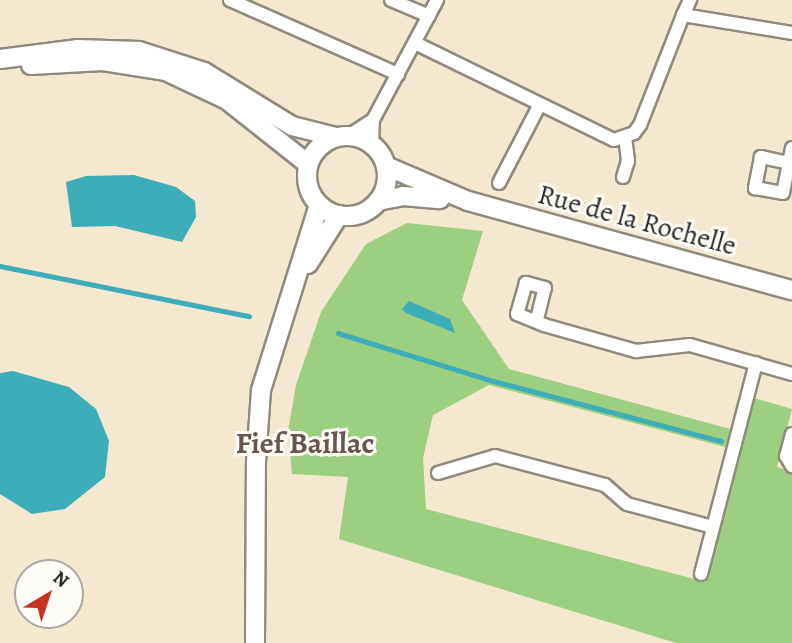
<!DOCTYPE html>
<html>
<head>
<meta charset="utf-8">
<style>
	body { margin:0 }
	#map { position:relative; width:792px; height:643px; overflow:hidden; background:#f4e8d0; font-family:Alegreya,serif }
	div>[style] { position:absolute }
	.green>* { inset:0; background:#9ccf7f }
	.water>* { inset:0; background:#3dadb9 }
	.stream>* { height:4.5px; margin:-2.25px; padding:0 2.25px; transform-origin:2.25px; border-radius:2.25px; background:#3dadb9 }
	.roads { filter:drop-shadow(2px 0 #908a7e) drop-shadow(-2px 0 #908a7e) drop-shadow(0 2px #908a7e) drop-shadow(0 -2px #908a7e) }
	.street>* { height:12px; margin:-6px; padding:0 6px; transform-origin:6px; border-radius:6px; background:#fff }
	.secondary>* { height:18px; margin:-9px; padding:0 9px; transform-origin:9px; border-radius:9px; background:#fff }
	.secondary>.ring { margin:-9px; padding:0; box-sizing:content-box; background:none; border:18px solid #fff; border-radius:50% }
	span { translate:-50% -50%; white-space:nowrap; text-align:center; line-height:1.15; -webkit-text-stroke:6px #fdfcf7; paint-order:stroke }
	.street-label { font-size:28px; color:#2b2b2b }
	.neighbourhood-label { font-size:30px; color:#695550; font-weight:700 }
	.north { position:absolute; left:14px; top:559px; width:70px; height:70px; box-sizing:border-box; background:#fdfcf7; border:2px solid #a9a8a5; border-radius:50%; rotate:39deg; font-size:19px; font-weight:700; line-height:28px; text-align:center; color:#2b2b2b }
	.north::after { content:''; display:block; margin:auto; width:24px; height:32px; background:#c8321e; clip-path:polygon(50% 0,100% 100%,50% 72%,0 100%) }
</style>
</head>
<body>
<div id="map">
	<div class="green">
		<i style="clip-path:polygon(407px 223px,483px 231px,462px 300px,509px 369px,734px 430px,729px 448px,489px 385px,433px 415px,423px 458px,426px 509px,706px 582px,754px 398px,792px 409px,777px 467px,792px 472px,792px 643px,676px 643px,339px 539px,348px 477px,292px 474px,288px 431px,296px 385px,321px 312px,366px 244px)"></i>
	</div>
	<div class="water">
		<i style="clip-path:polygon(134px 175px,176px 187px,195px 201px,196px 217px,182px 242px,115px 226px,72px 227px,66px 182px,86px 176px)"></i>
		<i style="clip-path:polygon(409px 301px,450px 319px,455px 333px,406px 313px,402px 309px)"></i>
		<i style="clip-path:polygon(13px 371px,69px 387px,96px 409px,109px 441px,105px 477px,65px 509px,32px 514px,0 494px,0 373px)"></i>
	</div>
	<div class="stream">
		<i style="left:0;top:266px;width:254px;rotate:11.4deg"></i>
		<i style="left:338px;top:333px;width:159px;rotate:17.2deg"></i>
		<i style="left:490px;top:380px;width:239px;rotate:14.8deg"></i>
	</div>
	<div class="roads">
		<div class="street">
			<i style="left:230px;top:0;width:184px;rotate:23.8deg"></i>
			<i style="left:391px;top:0;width:41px;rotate:22.8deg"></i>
			<i style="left:683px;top:15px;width:17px;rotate:-65deg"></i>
			<i style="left:415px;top:43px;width:221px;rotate:26deg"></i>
			<i style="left:614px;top:140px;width:21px;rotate:-19deg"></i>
			<i style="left:634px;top:133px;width:10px;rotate:-53deg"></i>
			<i style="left:640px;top:125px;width:118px;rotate:-68.6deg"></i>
			<i style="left:683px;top:15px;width:110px;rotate:9.4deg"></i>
			<i style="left:348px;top:136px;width:30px;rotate:-33deg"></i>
			<i style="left:372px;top:145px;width:25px;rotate:-88deg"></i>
			<i style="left:373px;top:120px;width:136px;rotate:-61.9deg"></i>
			<i style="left:789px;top:163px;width:29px;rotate:-168deg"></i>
			<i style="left:761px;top:157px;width:32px;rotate:101deg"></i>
			<i style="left:755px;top:188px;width:28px;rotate:10deg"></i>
			<i style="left:783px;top:193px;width:46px;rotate:-78.7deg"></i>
			<i style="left:623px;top:177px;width:17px;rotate:-73deg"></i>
			<i style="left:628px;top:161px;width:23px;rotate:-97deg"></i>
			<i style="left:499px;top:183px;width:87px;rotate:-62.5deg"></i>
			<i style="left:537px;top:319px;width:32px;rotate:-76deg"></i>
			<i style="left:545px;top:288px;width:20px;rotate:-165deg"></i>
			<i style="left:526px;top:283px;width:32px;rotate:106deg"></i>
			<i style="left:517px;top:314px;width:29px;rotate:22deg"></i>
			<i style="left:544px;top:325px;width:96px;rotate:15.8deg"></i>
			<i style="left:636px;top:351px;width:54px;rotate:-6.3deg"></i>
			<i style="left:690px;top:345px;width:106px;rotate:15.9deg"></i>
			<i style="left:792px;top:434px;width:23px;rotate:105deg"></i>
			<i style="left:786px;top:456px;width:12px;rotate:59deg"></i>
			<i style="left:438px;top:473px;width:59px;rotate:-16.6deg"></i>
			<i style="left:495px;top:456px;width:114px;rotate:14.8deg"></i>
			<i style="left:605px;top:485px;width:29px;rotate:41deg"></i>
			<i style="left:627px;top:504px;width:89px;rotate:15deg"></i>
			<i style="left:701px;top:574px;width:218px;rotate:-75.4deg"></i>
		</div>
		<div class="secondary">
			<i style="left:0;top:59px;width:79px;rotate:-7.3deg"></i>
			<i style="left:78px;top:49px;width:61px;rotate:1.9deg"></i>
			<i style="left:139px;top:51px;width:68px;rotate:17.9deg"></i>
			<i style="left:204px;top:72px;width:103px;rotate:31.5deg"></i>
			<i style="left:292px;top:126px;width:45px;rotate:14deg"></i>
			<i style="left:31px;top:65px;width:72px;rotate:-3.2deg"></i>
			<i style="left:103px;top:61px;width:64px;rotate:9deg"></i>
			<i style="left:166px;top:71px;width:68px;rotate:25.4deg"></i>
			<i style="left:227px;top:100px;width:103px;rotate:38.3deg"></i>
			<i class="ring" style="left:307px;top:136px;width:62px;height:62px"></i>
			<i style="left:386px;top:166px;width:89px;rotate:23.1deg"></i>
			<i style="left:468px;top:201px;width:336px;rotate:15.4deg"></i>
			<i style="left:378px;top:201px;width:25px;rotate:-11deg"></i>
			<i style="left:403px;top:196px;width:37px;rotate:5deg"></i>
			<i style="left:308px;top:264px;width:58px;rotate:-57.7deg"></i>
			<i style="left:255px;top:643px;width:181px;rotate:-89.7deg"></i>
			<i style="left:256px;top:462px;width:72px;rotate:-86deg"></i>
			<i style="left:261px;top:390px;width:194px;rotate:-72.6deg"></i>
		</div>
	</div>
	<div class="street-label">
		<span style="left:637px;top:220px;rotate:15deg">Rue de la Rochelle</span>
	</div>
	<div class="neighbourhood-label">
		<span style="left:305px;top:443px">Fief Baillac</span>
	</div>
	<div class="north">N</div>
</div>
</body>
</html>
